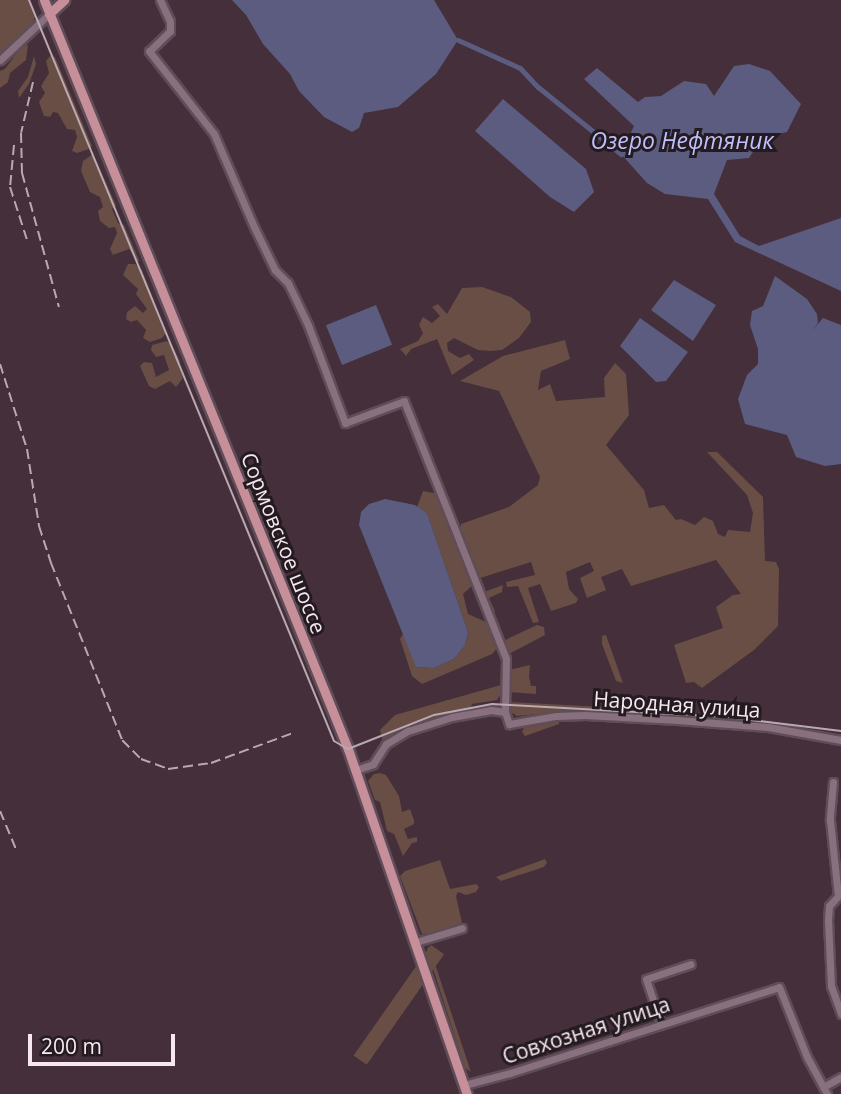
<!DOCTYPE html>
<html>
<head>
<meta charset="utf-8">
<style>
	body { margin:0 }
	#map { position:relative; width:841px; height:1094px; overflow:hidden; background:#442f3b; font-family:"Open Sans",sans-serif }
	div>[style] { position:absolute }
	.green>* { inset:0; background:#684e44; transform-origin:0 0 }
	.water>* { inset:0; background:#5b5c7f; transform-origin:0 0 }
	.canal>* { height:5px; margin:-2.5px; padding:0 2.5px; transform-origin:2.5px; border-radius:2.5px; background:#5b5c7f }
	.roads { filter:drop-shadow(2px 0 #5f4d58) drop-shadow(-2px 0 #5f4d58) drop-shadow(0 2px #5f4d58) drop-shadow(0 -2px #5f4d58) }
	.minor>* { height:7px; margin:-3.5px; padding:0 3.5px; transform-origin:3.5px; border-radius:3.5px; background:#88707e }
	.major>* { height:9px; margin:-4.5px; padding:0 4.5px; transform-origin:4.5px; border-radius:4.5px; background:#c78f9a }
	.tram>* { height:2px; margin:-1px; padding:0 1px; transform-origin:1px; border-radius:1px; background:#baa9b2 }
	.rail>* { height:2px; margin-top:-1px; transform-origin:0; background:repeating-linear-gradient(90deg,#baa9b2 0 10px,transparent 0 15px) }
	span { translate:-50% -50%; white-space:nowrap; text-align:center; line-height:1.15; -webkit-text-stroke:6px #241b20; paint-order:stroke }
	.street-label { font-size:21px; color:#f7e8f0 }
	.water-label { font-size:23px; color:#bebffc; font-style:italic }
	.scale { position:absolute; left:28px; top:1034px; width:147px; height:32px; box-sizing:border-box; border:4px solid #f7e8f0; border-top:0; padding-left:9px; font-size:21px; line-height:24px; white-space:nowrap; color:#f7e8f0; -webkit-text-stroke:5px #241b20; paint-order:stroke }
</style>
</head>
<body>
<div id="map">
	<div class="green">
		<i style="clip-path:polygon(0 0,28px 0,35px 17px,32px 24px,0 56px)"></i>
		<i style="clip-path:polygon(28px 45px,26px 60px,10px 73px,8px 82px,0 88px,0 71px,5px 69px,22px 46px)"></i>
		<i style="clip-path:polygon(34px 56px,36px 64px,29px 84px,19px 98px,18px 91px,28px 77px)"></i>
		<i style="clip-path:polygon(50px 56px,55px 57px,92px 146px,89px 149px,77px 153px,72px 151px,77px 137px,75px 130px,67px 129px,58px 113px,53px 112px,50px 117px,44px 116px,39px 102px,45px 93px,41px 86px,49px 73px,46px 61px)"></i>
		<i style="clip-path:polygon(93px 154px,116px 205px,112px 209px,118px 223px,124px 225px,139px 260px,138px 263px,129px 249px,113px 255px,110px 249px,117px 233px,115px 227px,109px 228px,100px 221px,98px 211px,103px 207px,100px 197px,90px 192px,81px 171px,83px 161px)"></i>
		<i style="clip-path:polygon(128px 264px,135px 264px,142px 270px,166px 333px,162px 338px,150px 342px,143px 338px,146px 330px,137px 320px,131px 322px,126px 319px,127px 312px,135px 306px,143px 313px,147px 309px,136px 294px,138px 289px,123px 275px)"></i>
		<i style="clip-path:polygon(482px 287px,511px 297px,530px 312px,531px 322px,519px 338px,502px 350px,491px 351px,478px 350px,454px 338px,447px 343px,448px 351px,460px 358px,469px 354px,474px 360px,452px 375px,437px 339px,411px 349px,406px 356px,400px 349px,418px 341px,423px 333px,419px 325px,423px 317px,432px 323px,440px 316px,432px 307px,438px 304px,447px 314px,462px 288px)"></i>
		<i style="clip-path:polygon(565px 340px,570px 359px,541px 371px,538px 390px,550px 384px,556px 401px,605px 397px,604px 378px,615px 363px,626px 374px,629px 415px,606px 445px,644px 490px,649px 508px,664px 505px,676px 520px,681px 519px,695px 525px,704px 517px,713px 521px,718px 534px,725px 537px,728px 530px,750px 532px,753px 513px,747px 495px,707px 452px,717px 452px,763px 497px,765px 561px,776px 562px,779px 569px,778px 626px,754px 650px,702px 688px,694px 682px,686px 683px,674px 645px,723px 628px,716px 607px,733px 595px,741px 594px,716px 560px,631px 586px,622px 569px,601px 577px,606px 590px,587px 598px,580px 578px,594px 571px,590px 562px,566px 572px,569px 589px,578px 599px,576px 603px,551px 611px,540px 584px,528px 588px,539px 622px,533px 623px,518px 586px,507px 587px,506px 582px,535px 575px,531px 562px,477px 579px,461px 535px,461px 524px,509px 507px,538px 485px,540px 477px,499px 391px,460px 381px,503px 356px)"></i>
		<i style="clip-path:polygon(167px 341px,172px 345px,180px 361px,178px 365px,183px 378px,176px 387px,170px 381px,155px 389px,149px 386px,140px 366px,144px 362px,152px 363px,156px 377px,169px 370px,164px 355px,156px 357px,151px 350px,152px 345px)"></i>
		<i style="clip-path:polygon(423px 491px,439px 494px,474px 584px,463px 594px,468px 614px,488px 623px,498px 647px,492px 654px,422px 684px,412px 676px,400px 639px,403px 634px,417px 667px,434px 668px,454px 659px,465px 645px,468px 632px,427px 513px,417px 507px)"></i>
		<i style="clip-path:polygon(503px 585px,502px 592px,489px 598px,495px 611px,492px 615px,484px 592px)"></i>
		<i style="clip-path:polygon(537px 625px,544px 627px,545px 635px,507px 655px,502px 645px,507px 639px)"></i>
		<i style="clip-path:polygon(606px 635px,623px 683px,616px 681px,602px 644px,602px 636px)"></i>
		<i style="clip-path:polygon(530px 665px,529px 677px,531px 686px,536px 686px,536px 694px,508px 692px,509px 670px)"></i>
		<i style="clip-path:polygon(501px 685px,502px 693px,497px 700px,472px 704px,470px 711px,398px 734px,383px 742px,380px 730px,395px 715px)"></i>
		<i style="clip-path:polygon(509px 702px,623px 708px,642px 714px,559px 712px,517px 716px,507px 710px)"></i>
		<i style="clip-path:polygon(559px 719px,559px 724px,525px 736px,522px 732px,525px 725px)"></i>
		<i style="clip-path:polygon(380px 773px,386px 775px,399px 796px,402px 812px,410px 809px,414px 820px,414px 824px,404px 829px,408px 839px,417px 837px,417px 842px,412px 843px,403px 856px,394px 834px,387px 831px,380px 802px,375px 800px,368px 781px,374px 774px)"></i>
		<i style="clip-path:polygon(545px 859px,547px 863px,544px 867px,501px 881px,496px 877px)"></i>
		<i style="clip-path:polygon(440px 860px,450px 889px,476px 884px,479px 887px,476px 892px,466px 895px,458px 892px,456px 896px,462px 923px,442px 932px,422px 934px,400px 876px,405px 871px)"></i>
		<i style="left:431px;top:945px;width:16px;height:135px;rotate:35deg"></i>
		<i style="clip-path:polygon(429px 946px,471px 1072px,465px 1068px,427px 950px)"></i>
	</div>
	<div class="water">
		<i style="clip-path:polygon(232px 0,434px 0,458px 40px,436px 74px,398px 107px,364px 113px,359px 128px,352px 132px,324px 117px,299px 91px,290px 74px,263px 44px,246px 15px)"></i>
		<i style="clip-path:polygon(749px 64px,770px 71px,801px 104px,787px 132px,762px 138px,749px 158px,727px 160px,714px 194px,740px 236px,759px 246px,841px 218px,841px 291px,735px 242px,708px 199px,665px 194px,647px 183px,621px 154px,634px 126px,584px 79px,597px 68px,638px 102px,645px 97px,661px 96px,684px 81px,706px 84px,714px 96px,734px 66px)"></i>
		<i style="clip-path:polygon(503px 99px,586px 169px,594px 192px,574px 212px,550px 197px,475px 131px)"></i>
		<i style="clip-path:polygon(775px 276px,807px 299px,817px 314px,818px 323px,812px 331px,823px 318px,841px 325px,841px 464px,825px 466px,796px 457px,787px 435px,745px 424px,738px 399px,747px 375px,758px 364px,758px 349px,750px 325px,752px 311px,763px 306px)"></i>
		<i style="clip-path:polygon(674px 280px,716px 305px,693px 341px,651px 310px)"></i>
		<i style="left:376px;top:305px;width:43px;height:54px;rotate:68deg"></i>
		<i style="clip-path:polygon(640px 318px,688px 352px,666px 381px,656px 382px,620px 346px)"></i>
		<i style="clip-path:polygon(385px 499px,415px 505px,427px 513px,468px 632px,465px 645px,454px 659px,434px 668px,416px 667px,359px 525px,361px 512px,369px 504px)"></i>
	</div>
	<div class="canal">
		<i style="left:458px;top:40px;width:68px;rotate:24.3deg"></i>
		<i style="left:520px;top:68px;width:26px;rotate:47deg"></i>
		<i style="left:538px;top:87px;width:107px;rotate:38.9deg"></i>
	</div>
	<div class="roads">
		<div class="minor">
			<i style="left:160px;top:0;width:23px;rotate:65deg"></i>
			<i style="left:170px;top:21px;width:10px;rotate:90deg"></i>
			<i style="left:170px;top:31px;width:29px;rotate:136deg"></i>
			<i style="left:149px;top:51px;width:105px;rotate:51.9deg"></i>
			<i style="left:214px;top:134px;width:103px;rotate:66.7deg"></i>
			<i style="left:255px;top:229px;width:46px;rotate:64deg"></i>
			<i style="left:275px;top:270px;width:18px;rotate:45deg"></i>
			<i style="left:288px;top:283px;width:47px;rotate:64.5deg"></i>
			<i style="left:308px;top:325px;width:105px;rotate:69.3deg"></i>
			<i style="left:345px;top:423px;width:63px;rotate:-20.4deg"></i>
			<i style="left:404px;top:401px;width:277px;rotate:68.4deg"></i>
			<i style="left:506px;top:659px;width:53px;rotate:91.1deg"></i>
			<i style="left:505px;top:712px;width:13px;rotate:72deg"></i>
			<i style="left:509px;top:724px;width:48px;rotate:-9.7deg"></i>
			<i style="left:556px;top:716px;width:29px;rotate:-2deg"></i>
			<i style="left:585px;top:715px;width:92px;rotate:3.1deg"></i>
			<i style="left:677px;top:720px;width:91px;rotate:4.4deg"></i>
			<i style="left:768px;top:727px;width:74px;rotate:10.1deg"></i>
			<i style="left:0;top:60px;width:67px;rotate:-43.2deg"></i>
			<i style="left:356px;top:770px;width:18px;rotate:-19deg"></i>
			<i style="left:373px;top:764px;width:24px;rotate:-57deg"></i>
			<i style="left:386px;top:744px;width:26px;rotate:-31deg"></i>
			<i style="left:408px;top:731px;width:46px;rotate:-17.7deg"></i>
			<i style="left:452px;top:717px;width:40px;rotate:-10deg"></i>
			<i style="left:491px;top:710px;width:14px;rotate:8deg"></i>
			<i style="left:833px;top:782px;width:38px;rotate:95deg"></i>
			<i style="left:830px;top:820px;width:76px;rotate:84deg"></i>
			<i style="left:838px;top:896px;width:13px;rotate:132deg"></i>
			<i style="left:829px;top:906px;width:14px;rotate:94deg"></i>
			<i style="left:828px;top:920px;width:66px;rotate:87.4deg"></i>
			<i style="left:831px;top:986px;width:30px;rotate:70deg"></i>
			<i style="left:416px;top:942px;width:48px;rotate:-16.9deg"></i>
			<i style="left:661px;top:1024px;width:47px;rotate:-108.4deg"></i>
			<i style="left:646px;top:979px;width:47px;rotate:-18.4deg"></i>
			<i style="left:464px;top:1085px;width:48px;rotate:-14.6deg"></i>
			<i style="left:510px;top:1073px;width:282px;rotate:-17.7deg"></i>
			<i style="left:779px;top:987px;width:75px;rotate:68.2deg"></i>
			<i style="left:807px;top:1057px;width:42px;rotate:61.6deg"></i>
			<i style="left:823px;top:1087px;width:21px;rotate:-29deg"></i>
		</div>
		<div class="major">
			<i style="left:44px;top:0;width:808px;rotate:67.91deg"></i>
			<i style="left:348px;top:749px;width:365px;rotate:71deg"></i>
			<i style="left:49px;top:14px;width:21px;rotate:-43deg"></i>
		</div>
	</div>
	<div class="tram">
		<i style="left:29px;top:0;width:801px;rotate:67.63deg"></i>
		<i style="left:334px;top:741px;width:16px;rotate:30deg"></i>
		<i style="left:348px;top:749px;width:92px;rotate:-21.6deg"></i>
		<i style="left:434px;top:715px;width:59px;rotate:-10.7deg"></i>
		<i style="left:492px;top:704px;width:235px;rotate:3.2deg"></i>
		<i style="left:727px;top:717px;width:115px;rotate:7deg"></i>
	</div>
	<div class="rail">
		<i style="left:33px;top:82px;width:52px;rotate:103.2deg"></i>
		<i style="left:21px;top:133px;width:40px;rotate:88.6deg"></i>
		<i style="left:22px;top:173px;width:139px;rotate:74.6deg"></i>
		<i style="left:14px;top:145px;width:42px;rotate:95.4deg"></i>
		<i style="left:10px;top:187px;width:56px;rotate:72.2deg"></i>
		<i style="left:0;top:364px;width:89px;rotate:72.4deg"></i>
		<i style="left:27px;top:449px;width:78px;rotate:81.1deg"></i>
		<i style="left:39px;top:526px;width:39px;rotate:72deg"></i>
		<i style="left:51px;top:563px;width:191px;rotate:68.1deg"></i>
		<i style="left:122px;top:740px;width:27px;rotate:45deg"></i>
		<i style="left:141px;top:759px;width:29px;rotate:20deg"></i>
		<i style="left:168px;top:769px;width:43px;rotate:-7.9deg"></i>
		<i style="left:211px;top:763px;width:87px;rotate:-20.1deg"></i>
		<i style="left:0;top:811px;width:41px;rotate:67.2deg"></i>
	</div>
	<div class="street-label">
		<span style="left:284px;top:543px;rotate:68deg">Сормовское шоссе</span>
		<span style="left:677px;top:704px;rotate:4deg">Народная улица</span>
		<span style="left:586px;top:1030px;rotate:-18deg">Совхозная улица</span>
	</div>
	<div class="water-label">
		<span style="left:682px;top:140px">Озеро Нефтяник</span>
	</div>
	<div class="scale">200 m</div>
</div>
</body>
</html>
